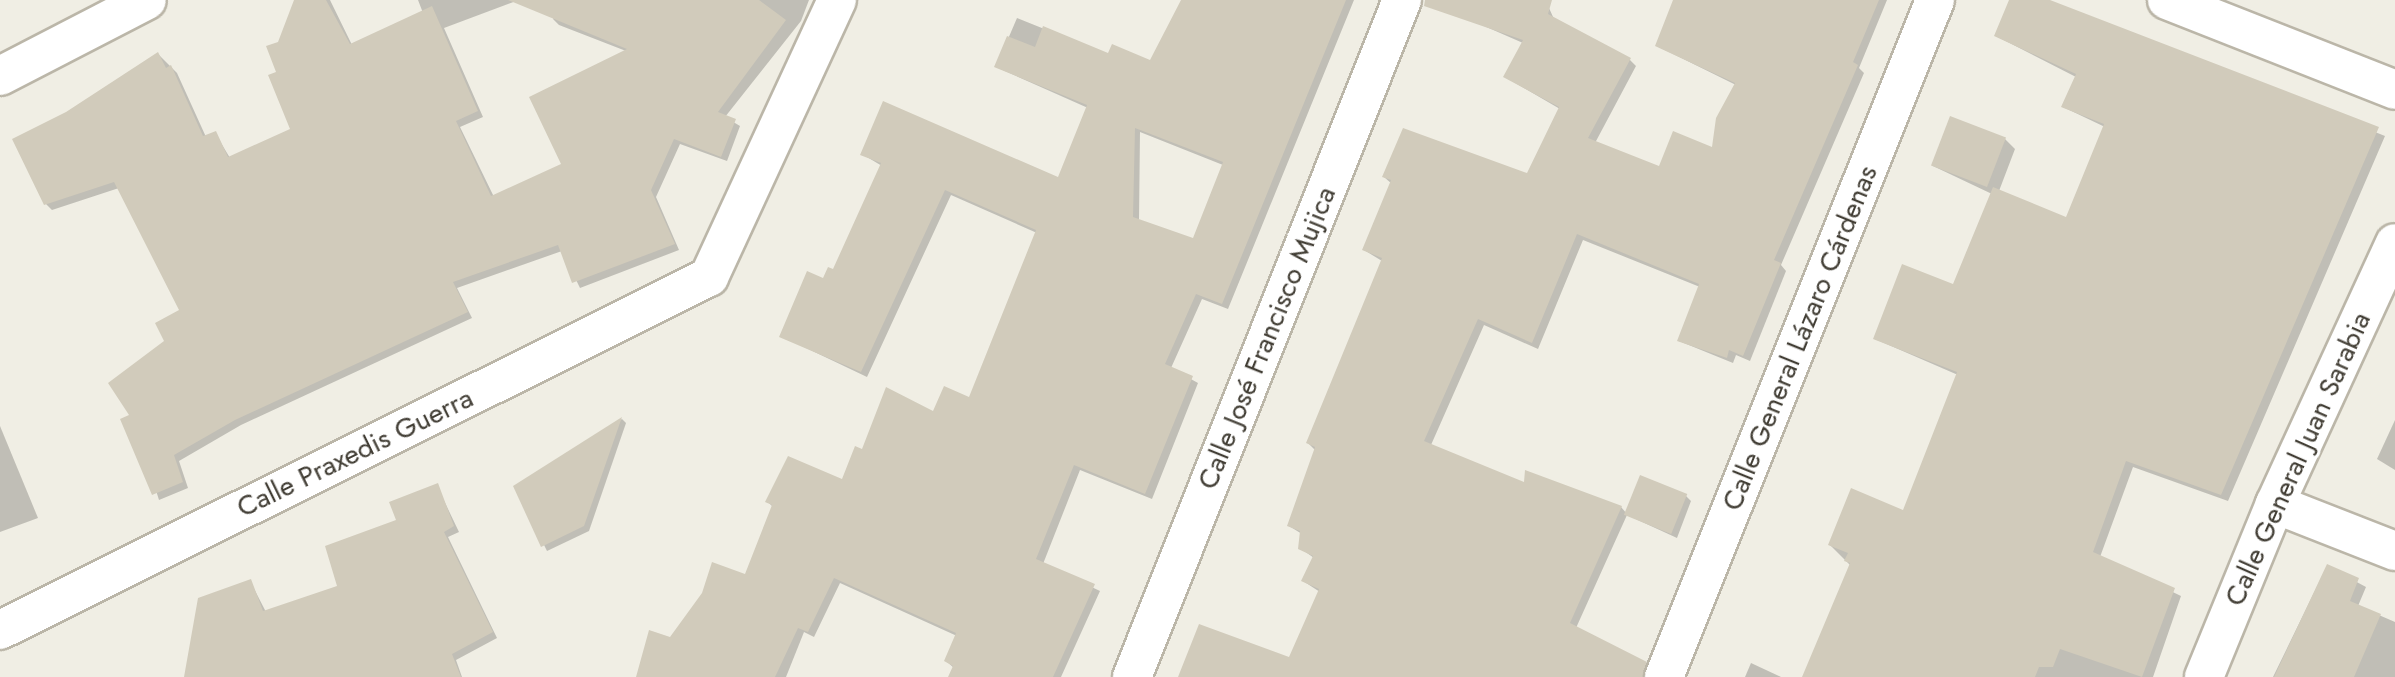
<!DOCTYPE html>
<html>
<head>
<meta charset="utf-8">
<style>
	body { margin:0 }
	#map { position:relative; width:2395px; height:677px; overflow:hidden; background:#f0eee4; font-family:Jost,sans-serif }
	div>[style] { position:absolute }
	.shadow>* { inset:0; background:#0003 }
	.building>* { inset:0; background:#d1cbbb; transform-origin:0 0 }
	.roads { filter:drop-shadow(2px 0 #bbb6a8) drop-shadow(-2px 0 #bbb6a8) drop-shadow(0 2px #bbb6a8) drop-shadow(0 -2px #bbb6a8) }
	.minor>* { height:38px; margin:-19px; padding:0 19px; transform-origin:19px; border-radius:19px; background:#fff }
	.tertiary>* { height:38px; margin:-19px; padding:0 19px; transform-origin:19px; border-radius:19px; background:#fff }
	span { translate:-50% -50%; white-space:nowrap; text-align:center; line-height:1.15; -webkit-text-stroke:6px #fff; paint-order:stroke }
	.street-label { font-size:28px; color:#423e35 }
</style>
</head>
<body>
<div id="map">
	<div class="shadow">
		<i style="clip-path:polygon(296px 0,330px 0,352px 45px,423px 13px,418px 0,519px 0,444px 28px,483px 117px,460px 127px,494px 197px,563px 165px,626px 51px,559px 25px,553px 19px,560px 0,809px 0,801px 21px,725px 117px,740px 126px,727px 161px,680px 144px,656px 197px,679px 250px,580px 288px,562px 251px,457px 288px,472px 318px,241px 425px,179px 461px,188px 488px,159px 500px,132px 415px,181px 311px,119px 188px,52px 210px,46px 204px,67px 114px,158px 54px,177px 73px,206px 137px,215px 133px,230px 158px,292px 129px,279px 73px,279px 44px)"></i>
		<i style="clip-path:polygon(evenodd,1183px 0,1354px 0,1228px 309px,1202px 299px,1171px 368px,1198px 383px,1152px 499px,1080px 470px,1043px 564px,1100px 591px,1061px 677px,950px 677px,954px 668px,946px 661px,957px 636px,840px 583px,814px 637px,804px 632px,786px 677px,638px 677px,671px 639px,746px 576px,773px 507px,767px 501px,843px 481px,863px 451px,970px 399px,1037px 233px,951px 195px,867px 377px,781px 336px,834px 271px,882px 166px,862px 154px,1059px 179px,1088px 108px,996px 67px,1017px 18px,1109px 55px,1151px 62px,1183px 0,1140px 132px,1223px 165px,1194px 241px,1139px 221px,1140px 132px)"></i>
		<i style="clip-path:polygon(1486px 0,1529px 0,1549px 8px,1554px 19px,1630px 60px,1636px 66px,1595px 143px,1660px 168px,1714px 150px,1736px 85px,1657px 46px,1675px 0,1887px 0,1859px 68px,1864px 73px,1781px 265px,1786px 271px,1750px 361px,1736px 355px,1733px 363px,1679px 341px,1700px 287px,1583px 240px,1538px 349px,1484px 325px,1431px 445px,1525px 485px,1621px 507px,1628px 515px,1686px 496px,1691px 501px,1677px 538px,1627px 515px,1576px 628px,1622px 651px,1620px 677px,1282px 677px,1320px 592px,1303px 581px,1314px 558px,1300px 548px,1302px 534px,1289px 526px,1315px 450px,1308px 443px,1382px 261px,1364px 250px,1392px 184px,1384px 177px,1528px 175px,1560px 109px,1505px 77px,1523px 43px,1475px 22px)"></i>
		<i style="clip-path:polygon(2011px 0,2047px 0,2385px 136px,2228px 501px,2133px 467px,2100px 557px,2181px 596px,2153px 677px,1804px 677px,1851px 566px,1830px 545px,1904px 512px,1958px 375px,1875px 339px,1954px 286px,1992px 194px,1933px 166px,2005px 139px,2015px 149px,1999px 191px,2067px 220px,2105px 127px,2063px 107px,2076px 77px,1996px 36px)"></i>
		<i style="clip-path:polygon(622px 419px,626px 423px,589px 531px,547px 551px,515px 486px)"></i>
		<i style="clip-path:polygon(2395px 420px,2395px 470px,2377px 459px)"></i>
		<i style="clip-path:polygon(0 426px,38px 518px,0 532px)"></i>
		<i style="clip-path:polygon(437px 486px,459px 532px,448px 537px,497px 638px,456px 660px,462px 677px,186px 677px,250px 581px,266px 612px,340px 587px)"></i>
		<i style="clip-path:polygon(2327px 566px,2366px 587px,2358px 606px,2395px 622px,2395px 677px,2273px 677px)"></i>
		<i style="clip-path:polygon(1751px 663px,1781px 677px,1745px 677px)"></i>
	</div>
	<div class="building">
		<i style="clip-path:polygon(294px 0,326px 0,350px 44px,432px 6px,478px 111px,456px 121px,491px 196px,561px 164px,529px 97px,627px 49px,508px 0,759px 0,786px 20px,718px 112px,736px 119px,721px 157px,674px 139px,651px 190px,675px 244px,572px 283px,558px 245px,453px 282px,468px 312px,235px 420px,174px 455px,183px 482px,152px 495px,120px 419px,129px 415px,108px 383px,164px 341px,155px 323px,179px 310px,114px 182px,44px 205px,12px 139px,66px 112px,158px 52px,166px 68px,171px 65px,203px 136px,216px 131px,228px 157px,290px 129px,268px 75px,276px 72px,266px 46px,278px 42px)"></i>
		<i style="clip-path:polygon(evenodd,1181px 0,1346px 0,1222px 304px,1196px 294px,1165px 364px,1193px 376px,1145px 494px,1074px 465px,1036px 559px,1095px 584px,1053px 677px,948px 677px,953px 666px,944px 661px,956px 633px,834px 578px,808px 632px,798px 628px,775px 677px,636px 677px,649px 630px,670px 637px,702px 593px,712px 562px,745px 574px,772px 505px,765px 502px,788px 456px,842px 479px,855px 446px,862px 449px,886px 387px,933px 411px,944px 386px,969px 397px,1036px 230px,945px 190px,861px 372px,779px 337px,807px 271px,823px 278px,828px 267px,833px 269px,881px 163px,860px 155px,883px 101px,1058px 177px,1087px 105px,994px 67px,1007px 36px,1035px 47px,1043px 26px,1108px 53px,1112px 44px,1150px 60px,1181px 0,1135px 128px,1223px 162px,1193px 238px,1133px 217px,1135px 128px)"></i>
		<i style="clip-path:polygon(1425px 0,1552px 0,1548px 14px,1631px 58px,1588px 138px,1659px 166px,1673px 131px,1712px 147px,1716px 118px,1735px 83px,1655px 46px,1673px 0,1879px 0,1853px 62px,1858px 65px,1774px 260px,1781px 263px,1743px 356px,1729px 350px,1727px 358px,1677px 341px,1699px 284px,1577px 234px,1532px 343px,1478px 319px,1424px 441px,1524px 482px,1525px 470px,1622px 506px,1570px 623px,1647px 662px,1643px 677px,1178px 677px,1199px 624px,1289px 657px,1319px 589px,1301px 581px,1313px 556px,1298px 549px,1300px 531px,1287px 526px,1315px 447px,1306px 443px,1382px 258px,1362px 250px,1391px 180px,1382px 177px,1403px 128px,1527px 173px,1559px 107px,1503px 77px,1523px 40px,1424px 6px)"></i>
		<i style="clip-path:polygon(2009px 0,2050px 0,2379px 127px,2221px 495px,2126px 461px,2093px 552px,2175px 588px,2142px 677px,2060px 649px,2053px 667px,2039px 667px,2035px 677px,1802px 677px,1850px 563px,1844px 561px,1848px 553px,1828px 545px,1851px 488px,1903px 510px,1957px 372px,1873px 339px,1902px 264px,1953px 284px,1993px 187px,2066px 217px,2104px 124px,2061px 107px,2076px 74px,1994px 36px)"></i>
		<i style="left:1950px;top:116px;width:60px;height:53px;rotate:21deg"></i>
		<i style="clip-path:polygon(622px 417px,584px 526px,541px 547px,513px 486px)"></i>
		<i style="left:1640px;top:475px;width:51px;height:43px;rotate:22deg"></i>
		<i style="clip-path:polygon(438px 483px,454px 526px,444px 532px,493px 632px,452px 654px,461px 677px,184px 677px,198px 598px,251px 579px,263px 611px,337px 586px,325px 546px,396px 520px,389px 502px)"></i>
		<i style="clip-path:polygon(2327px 564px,2359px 578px,2350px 601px,2381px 614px,2354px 677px,2274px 677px)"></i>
	</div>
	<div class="roads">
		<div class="minor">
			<i style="left:0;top:76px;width:165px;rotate:-27.3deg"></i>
			<i style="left:2275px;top:504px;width:129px;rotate:21.4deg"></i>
			<i style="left:0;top:630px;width:792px;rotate:-26.47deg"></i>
			<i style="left:709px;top:277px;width:305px;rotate:-65.2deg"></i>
			<i style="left:1132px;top:677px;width:729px;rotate:-68.26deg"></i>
			<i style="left:1664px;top:677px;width:729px;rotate:-68.18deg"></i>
			<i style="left:2204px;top:677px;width:187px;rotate:-67.7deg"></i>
			<i style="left:2275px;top:504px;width:287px;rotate:-65.3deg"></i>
		</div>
		<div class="tertiary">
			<i style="left:2167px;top:0;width:245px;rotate:21.5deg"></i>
		</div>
	</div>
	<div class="street-label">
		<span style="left:1267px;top:338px;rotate:-68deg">Calle José Francisco Mujica</span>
		<span style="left:1800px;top:338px;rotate:-68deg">Calle General Lázaro Cárdenas</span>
		<span style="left:355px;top:453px;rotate:-26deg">Calle Praxedis Guerra</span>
		<span style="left:2298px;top:459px;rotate:-66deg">Calle General Juan Sarabia</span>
	</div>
</div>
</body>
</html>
